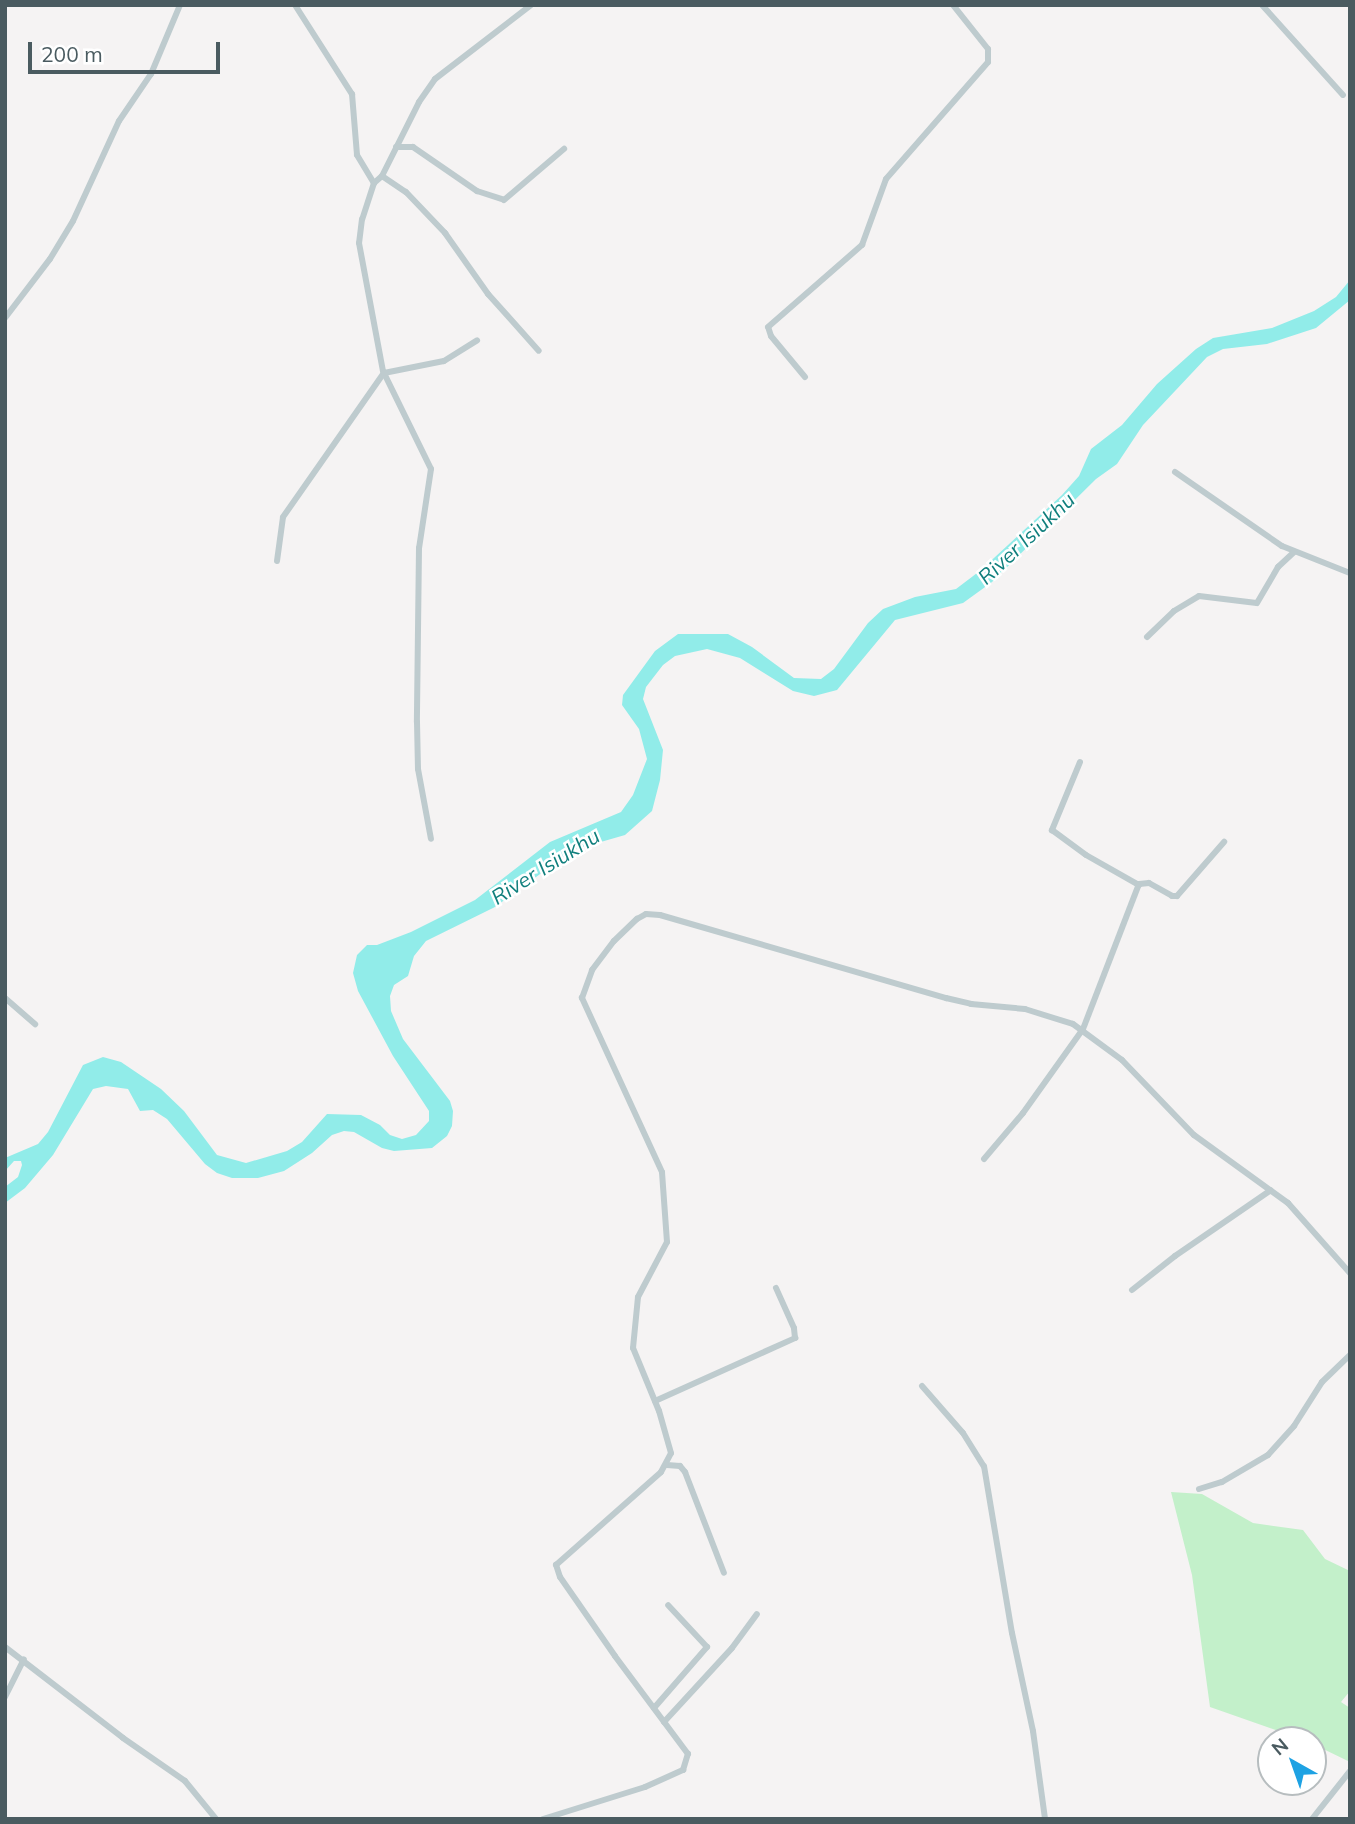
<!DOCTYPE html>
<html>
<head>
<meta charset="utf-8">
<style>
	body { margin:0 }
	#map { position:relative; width:1355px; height:1824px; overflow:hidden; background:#f5f3f3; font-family:Mulish,sans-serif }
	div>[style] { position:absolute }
	.green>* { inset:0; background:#c3f0ca }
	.water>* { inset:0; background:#91ece9 }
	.minor>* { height:6px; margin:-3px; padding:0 3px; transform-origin:3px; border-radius:3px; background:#becbce }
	span { translate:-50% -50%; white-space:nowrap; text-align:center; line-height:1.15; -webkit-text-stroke:5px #fff; paint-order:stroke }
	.water-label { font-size:21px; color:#107f7d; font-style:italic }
	.frame { position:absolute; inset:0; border:7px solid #4a5b60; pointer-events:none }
	.north { position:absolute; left:1257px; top:1726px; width:70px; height:70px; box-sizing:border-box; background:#fff; border:2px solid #b7bdbf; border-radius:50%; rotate:320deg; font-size:19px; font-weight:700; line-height:28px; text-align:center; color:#4a5b60 }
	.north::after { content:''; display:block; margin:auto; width:24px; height:32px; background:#1ea2e3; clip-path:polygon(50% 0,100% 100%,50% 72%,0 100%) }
	.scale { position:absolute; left:28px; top:42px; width:192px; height:32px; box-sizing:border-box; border:4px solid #4a5b60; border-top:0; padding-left:9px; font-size:21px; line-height:24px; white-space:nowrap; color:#4a5b60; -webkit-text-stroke:5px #fff; paint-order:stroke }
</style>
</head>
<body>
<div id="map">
	<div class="green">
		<i style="clip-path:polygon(1171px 1492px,1202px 1494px,1253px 1523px,1303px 1530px,1325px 1559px,1350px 1571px,1350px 1691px,1341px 1702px,1350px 1708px,1350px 1762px,1313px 1744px,1313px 1740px,1304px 1740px,1210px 1707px,1192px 1575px)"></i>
	</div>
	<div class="water">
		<i style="clip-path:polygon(1350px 280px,1350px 300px,1316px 328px,1267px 344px,1223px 349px,1207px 357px,1143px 425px,1117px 464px,1096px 479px,992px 582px,963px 603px,895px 620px,837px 690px,814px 696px,793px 691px,740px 658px,707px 649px,675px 656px,663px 665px,646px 687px,643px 699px,663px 750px,660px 780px,652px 811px,625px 835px,573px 850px,495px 907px,426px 941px,414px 956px,408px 976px,394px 985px,390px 996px,391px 1011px,403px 1039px,450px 1101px,453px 1111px,452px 1126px,447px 1136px,432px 1148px,394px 1151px,382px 1148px,354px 1132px,344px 1131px,332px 1135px,312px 1153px,284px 1171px,258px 1178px,232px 1178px,217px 1173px,205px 1164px,167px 1119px,153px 1110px,140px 1111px,128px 1089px,106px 1086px,93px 1089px,53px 1155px,25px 1188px,5px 1203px,5px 1187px,18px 1177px,22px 1165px,21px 1161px,14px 1161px,5px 1171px,5px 1158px,38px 1144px,48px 1132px,83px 1065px,103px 1057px,121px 1062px,161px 1089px,184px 1111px,217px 1155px,246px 1163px,287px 1151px,302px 1142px,327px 1114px,361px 1115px,380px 1125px,390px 1135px,402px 1139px,416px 1135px,429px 1121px,429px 1111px,393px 1056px,358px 991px,353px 973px,357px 955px,367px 945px,377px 945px,411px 932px,475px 900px,550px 842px,621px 812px,633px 795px,647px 759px,639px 729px,622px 705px,623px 695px,655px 651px,678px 634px,728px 634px,752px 647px,794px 678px,821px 679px,834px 669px,868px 623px,883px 609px,915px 597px,956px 589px,981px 570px,1062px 495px,1079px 476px,1091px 449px,1122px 425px,1157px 384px,1196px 349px,1213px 338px,1272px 328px,1314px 311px,1336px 297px)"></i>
	</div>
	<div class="minor">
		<i style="left:295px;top:5px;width:106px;rotate:57.4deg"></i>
		<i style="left:352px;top:94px;width:61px;rotate:85.3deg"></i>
		<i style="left:357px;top:155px;width:33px;rotate:59deg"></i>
		<i style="left:374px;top:183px;width:38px;rotate:108deg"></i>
		<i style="left:362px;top:219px;width:24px;rotate:97deg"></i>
		<i style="left:359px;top:243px;width:130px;rotate:79.4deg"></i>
		<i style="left:383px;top:371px;width:109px;rotate:63.9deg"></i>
		<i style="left:431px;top:469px;width:80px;rotate:98.6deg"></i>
		<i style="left:419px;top:548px;width:174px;rotate:90.7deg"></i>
		<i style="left:417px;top:722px;width:47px;rotate:88.8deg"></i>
		<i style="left:418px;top:769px;width:71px;rotate:79.5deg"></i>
		<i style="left:1262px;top:5px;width:121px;rotate:48deg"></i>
		<i style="left:396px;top:147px;width:17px"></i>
		<i style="left:413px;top:147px;width:78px;rotate:34.5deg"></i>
		<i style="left:477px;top:191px;width:28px;rotate:18deg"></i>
		<i style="left:504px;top:200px;width:79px;rotate:-40.4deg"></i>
		<i style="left:382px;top:176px;width:29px;rotate:34deg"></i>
		<i style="left:406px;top:192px;width:57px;rotate:46.4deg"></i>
		<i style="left:445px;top:233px;width:75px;rotate:54.8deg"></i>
		<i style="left:488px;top:294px;width:76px;rotate:48.2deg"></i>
		<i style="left:374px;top:183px;width:11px;rotate:-41deg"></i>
		<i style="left:382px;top:176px;width:83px;rotate:-63.4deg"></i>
		<i style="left:419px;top:102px;width:28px;rotate:-55deg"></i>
		<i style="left:435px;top:79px;width:121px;rotate:-37.6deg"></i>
		<i style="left:5px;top:318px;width:74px;rotate:-52.7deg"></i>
		<i style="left:50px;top:259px;width:44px;rotate:-58.8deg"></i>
		<i style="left:73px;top:221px;width:110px;rotate:-65.3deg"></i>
		<i style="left:119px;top:121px;width:57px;rotate:-55.8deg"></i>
		<i style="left:151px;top:74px;width:75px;rotate:-67.2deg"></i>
		<i style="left:805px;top:377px;width:53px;rotate:-129.7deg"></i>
		<i style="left:771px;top:336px;width:9px;rotate:-108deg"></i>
		<i style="left:768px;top:327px;width:125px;rotate:-41.1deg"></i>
		<i style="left:862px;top:245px;width:70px;rotate:-70deg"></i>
		<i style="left:886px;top:179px;width:155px;rotate:-48.9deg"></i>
		<i style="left:988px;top:62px;width:13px;rotate:-90deg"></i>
		<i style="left:988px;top:49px;width:56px;rotate:-128.5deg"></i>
		<i style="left:1175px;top:472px;width:130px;rotate:34.7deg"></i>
		<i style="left:1282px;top:546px;width:73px;rotate:21.7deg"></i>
		<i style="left:277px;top:561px;width:44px;rotate:-82.2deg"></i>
		<i style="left:283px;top:517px;width:176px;rotate:-55deg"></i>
		<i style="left:384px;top:373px;width:61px;rotate:-11.3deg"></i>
		<i style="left:444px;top:361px;width:39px;rotate:-32deg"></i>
		<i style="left:1147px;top:637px;width:37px;rotate:-44deg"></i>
		<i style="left:1174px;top:611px;width:29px;rotate:-31deg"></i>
		<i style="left:1199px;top:596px;width:58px;rotate:6.9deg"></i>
		<i style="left:1257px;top:603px;width:42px;rotate:-59.7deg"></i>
		<i style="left:1278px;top:567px;width:22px;rotate:-43deg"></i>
		<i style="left:1080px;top:762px;width:74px;rotate:112.4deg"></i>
		<i style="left:1052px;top:830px;width:42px;rotate:36.3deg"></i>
		<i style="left:1086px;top:855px;width:61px;rotate:29.5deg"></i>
		<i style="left:5px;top:998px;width:40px;rotate:41deg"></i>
		<i style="left:984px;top:1159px;width:60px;rotate:-49.7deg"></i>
		<i style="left:1023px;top:1113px;width:103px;rotate:-54.5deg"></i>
		<i style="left:1083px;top:1029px;width:155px;rotate:-68.9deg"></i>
		<i style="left:1139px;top:884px;width:10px;rotate:-6deg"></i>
		<i style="left:1149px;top:883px;width:26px;rotate:29deg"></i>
		<i style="left:1172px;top:896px;width:5px"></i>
		<i style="left:1177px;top:896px;width:72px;rotate:-49deg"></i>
		<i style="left:1132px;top:1290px;width:55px;rotate:-38.3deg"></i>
		<i style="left:1175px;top:1256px;width:116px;rotate:-34.5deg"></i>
		<i style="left:922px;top:1386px;width:62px;rotate:48.9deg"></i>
		<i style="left:963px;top:1433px;width:39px;rotate:58deg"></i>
		<i style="left:984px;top:1466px;width:169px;rotate:80.5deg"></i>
		<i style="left:1012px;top:1633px;width:100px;rotate:77.9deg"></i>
		<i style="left:1033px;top:1731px;width:89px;rotate:82.2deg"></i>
		<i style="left:655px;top:1401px;width:154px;rotate:-24.2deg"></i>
		<i style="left:795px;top:1338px;width:10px;rotate:-96deg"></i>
		<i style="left:794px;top:1328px;width:44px;rotate:-114.2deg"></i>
		<i style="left:667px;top:1465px;width:13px;rotate:4deg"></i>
		<i style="left:680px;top:1466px;width:8px;rotate:50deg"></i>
		<i style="left:685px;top:1472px;width:108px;rotate:68.9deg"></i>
		<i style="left:1199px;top:1489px;width:24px;rotate:-17deg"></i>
		<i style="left:1222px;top:1482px;width:53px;rotate:-30.4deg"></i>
		<i style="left:1268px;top:1455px;width:39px;rotate:-48deg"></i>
		<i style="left:1294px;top:1426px;width:52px;rotate:-57.5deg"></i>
		<i style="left:1322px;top:1382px;width:39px;rotate:-44deg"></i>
		<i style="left:5px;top:1647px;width:149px;rotate:37.6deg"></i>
		<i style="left:123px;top:1738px;width:75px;rotate:34.7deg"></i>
		<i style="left:185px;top:1781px;width:49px;rotate:50.8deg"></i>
		<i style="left:5px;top:1697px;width:42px;rotate:-63.4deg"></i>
		<i style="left:654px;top:1708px;width:81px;rotate:-49deg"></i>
		<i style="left:707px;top:1647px;width:57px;rotate:-132.9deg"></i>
		<i style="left:664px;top:1722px;width:100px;rotate:-47.4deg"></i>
		<i style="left:732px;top:1648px;width:42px;rotate:-53.7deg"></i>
		<i style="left:543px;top:1819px;width:107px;rotate:-17.4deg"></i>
		<i style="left:645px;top:1787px;width:42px;rotate:-24.1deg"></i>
		<i style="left:683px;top:1770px;width:17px;rotate:-73deg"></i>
		<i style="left:688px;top:1754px;width:122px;rotate:-126.7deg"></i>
		<i style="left:615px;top:1656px;width:96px;rotate:-124.8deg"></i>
		<i style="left:560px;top:1577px;width:13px;rotate:-108deg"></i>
		<i style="left:556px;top:1565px;width:140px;rotate:-41.5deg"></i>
		<i style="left:661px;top:1472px;width:21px;rotate:-62deg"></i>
		<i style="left:671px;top:1453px;width:44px;rotate:-105.9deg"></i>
		<i style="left:659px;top:1411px;width:68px;rotate:-112.4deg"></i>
		<i style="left:633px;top:1348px;width:51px;rotate:-84.4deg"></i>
		<i style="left:638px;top:1297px;width:62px;rotate:-62.2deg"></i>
		<i style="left:667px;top:1242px;width:70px;rotate:-94.1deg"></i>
		<i style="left:662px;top:1172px;width:192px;rotate:-114.7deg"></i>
		<i style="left:582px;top:998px;width:30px;rotate:-70deg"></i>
		<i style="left:592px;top:970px;width:36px;rotate:-53deg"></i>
		<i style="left:614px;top:941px;width:32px;rotate:-44deg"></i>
		<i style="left:637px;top:919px;width:10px;rotate:-29deg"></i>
		<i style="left:646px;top:914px;width:14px;rotate:4deg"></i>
		<i style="left:660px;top:915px;width:298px;rotate:16.2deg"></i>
		<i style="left:946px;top:998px;width:26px;rotate:13deg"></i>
		<i style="left:971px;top:1004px;width:54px;rotate:5.3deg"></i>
		<i style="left:1025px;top:1009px;width:50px;rotate:17.4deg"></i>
		<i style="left:1073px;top:1024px;width:61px;rotate:36.3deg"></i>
		<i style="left:1122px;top:1060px;width:104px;rotate:46.2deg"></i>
		<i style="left:1194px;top:1135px;width:116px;rotate:35.9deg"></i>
		<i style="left:1288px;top:1203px;width:94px;rotate:48.5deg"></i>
		<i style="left:1312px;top:1819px;width:61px;rotate:-51.6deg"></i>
	</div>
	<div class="water-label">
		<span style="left:1026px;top:538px;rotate:-43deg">River Isiukhu</span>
		<span style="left:545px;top:866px;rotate:-32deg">River Isiukhu</span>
	</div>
	<div class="frame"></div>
	<div class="north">N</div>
	<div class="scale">200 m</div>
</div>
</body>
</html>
